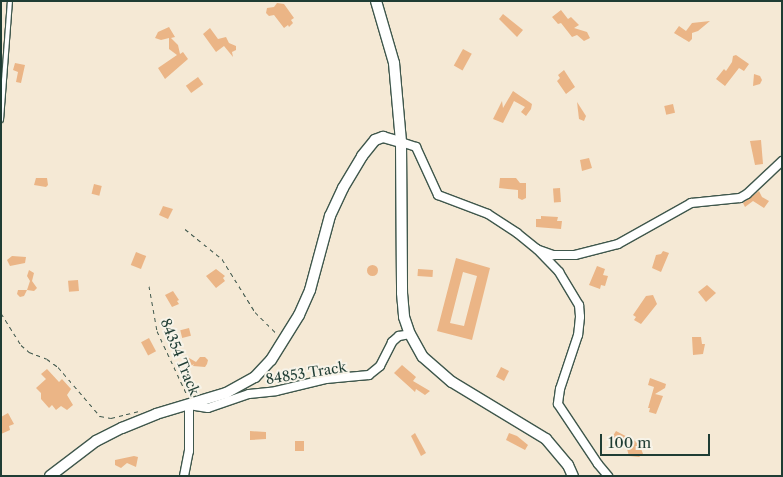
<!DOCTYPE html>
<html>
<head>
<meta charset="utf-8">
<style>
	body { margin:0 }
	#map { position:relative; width:783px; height:477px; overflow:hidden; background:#f5e9d5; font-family:"Libre Caslon Text",serif }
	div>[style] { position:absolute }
	.building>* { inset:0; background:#ebb586; transform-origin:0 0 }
	.round { border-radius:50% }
	.path>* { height:1px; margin-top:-0.5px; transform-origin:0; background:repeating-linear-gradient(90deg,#3f574c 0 4px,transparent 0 8px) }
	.roads { filter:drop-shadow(1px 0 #3f574c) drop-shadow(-1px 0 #3f574c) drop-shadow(0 1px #3f574c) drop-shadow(0 -1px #3f574c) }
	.lane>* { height:4px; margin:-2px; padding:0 2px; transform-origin:2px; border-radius:2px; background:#fff }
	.street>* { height:8px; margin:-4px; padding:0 4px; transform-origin:4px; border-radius:4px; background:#fff }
	.secondary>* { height:10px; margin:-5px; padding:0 5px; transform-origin:5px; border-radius:5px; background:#fff }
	span { translate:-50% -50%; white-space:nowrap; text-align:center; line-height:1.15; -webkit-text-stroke:4px #f7f3e8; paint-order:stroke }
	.street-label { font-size:14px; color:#1f3d34 }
	.frame { position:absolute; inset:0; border:2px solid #1f3d34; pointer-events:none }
	.scale { position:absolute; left:600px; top:434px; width:110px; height:22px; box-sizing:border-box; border:2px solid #1f3d34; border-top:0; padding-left:6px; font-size:15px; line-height:18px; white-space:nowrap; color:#1f3d34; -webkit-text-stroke:4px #f7f3e8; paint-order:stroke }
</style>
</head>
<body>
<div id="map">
	<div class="building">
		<i style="clip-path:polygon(277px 3px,284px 4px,294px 18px,291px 20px,293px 23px,289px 27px,288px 25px,284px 28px,274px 15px,269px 16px,266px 13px,267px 8px,274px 7px)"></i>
		<i style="clip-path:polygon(561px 10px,568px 19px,571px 17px,579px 25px,574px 28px,587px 32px,590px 38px,584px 41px,577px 35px,572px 37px,561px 23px,558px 24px,552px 17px)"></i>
		<i style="clip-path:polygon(503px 14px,523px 30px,517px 37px,499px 19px)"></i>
		<i style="clip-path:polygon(710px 21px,698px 31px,692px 33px,692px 39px,689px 42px,674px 33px,679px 26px,686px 31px,692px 23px)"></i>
		<i style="clip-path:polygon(169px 27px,175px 37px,171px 38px,178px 45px,180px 54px,183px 52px,188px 59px,165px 79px,158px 68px,177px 55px,169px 49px,169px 38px,161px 40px,155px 38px,158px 32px)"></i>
		<i style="clip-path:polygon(210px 28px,218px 39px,226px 37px,229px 43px,236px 46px,236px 50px,232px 52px,233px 57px,224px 46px,216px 52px,203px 34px)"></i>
		<i style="left:463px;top:49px;width:10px;height:19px;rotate:29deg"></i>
		<i style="clip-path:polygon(736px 55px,749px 64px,744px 71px,739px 68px,725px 86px,716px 79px,724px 69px,726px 71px,732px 62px,733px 56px)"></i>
		<i style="clip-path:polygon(15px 63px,25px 65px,21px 83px,16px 82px,18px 72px,13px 70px)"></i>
		<i style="clip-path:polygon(564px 70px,575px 87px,566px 94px,557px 81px,560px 78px,558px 75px)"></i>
		<i style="clip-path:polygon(754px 74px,760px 76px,762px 80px,760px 84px,753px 86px)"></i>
		<i style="left:198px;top:77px;width:9px;height:15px;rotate:54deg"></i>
		<i style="clip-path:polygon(513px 91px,532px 104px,531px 109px,526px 116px,521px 112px,525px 107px,514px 101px,503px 123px,493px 119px,502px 101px,503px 108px)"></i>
		<i style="clip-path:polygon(577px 102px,586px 116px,584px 121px,579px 119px)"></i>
		<i style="left:673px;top:104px;width:9px;height:9px;rotate:77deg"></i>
		<i style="clip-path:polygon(761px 140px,763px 164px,755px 165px,750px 141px)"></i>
		<i style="clip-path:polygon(589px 158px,592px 168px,582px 171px,580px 160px)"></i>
		<i style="clip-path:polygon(36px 178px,47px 178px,48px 185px,46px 187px,34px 185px)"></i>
		<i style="clip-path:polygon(500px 178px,516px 178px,520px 183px,526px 183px,526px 198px,522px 200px,518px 198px,518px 190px,499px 188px)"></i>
		<i style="left:94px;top:184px;width:8px;height:10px;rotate:14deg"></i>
		<i style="left:560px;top:188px;width:14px;height:7px;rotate:86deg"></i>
		<i style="clip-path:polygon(759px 191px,762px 197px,769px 201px,764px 208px,753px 201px,745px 207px,743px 203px)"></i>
		<i style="clip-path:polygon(163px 206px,173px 209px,168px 219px,159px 215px)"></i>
		<i style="clip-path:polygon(541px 216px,558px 217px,557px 221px,562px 221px,561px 229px,536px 227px,536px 219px,541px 219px)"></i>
		<i style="clip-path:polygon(663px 251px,669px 253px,661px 272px,652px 268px,656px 255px,661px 254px)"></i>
		<i style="left:136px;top:252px;width:11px;height:14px;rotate:22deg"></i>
		<i style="clip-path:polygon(12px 256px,26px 257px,25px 263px,10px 266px,7px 260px)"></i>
		<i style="clip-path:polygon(evenodd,456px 258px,490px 268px,472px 340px,437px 331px,456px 258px,463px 272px,477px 276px,464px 326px,450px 323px,463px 272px)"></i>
		<i class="round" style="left:366.5px;top:264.5px;width:11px;height:11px"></i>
		<i style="clip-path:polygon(597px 266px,605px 269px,603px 275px,608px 276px,605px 286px,601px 285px,600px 289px,589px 285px)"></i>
		<i style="clip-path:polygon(216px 269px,225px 276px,223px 278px,225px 281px,216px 288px,206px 276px)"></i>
		<i style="left:418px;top:269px;width:15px;height:7px;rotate:4deg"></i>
		<i style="clip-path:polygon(29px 270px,34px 273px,32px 281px,37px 288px,34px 291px,27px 290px,24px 296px,20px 297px,17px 294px,18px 290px,27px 290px,30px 281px,27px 276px)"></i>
		<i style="left:78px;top:280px;width:11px;height:10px;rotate:85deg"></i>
		<i style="clip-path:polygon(707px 285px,716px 293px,706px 302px,698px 292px)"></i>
		<i style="clip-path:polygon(173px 291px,179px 300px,177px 301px,179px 304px,172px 307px,165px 295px)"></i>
		<i style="clip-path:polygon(653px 295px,657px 304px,641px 324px,634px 320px,636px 317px,633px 315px,646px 296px)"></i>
		<i style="left:189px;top:328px;width:8px;height:9px;rotate:76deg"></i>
		<i style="clip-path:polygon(692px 337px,701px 337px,702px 344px,705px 344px,703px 354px,693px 355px)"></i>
		<i style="left:149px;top:338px;width:15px;height:9px;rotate:62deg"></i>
		<i style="clip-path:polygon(200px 357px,205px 357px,208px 360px,207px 364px,205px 367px,193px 366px,194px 364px,188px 368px,184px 365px,185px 360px,189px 358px,196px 362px)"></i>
		<i style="clip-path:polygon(402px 365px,416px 377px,413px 381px,430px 391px,425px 395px,416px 389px,415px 392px,394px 373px)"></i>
		<i style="left:501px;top:367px;width:9px;height:11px;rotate:27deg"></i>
		<i style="clip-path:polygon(47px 369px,59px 382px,62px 379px,71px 389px,67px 395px,73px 405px,67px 410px,61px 406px,56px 410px,52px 405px,49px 408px,41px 399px,41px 393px,36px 388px,46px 379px,41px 374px)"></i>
		<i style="clip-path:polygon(650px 378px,666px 384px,665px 388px,655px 394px,663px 396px,656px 414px,649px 412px,650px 408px,648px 408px,654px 387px,648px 385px)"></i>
		<i style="clip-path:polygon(8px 413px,14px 424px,9px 426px,10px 430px,1px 434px,1px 417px)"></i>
		<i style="clip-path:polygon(250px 431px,266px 432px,266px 439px,250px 440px)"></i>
		<i style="clip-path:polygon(616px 431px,639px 443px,643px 454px,639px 457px,629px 456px,627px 449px,617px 440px,616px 442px,611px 439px)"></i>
		<i style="clip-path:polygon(415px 433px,426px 453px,421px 456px,411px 436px)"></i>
		<i style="clip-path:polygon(509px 433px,517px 436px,528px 445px,525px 450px,506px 440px)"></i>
		<i style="left:295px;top:441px;width:9px;height:10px"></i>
		<i style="clip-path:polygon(134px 456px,138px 457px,136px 467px,127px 463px,121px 468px,115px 465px,115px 460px)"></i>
	</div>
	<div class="path">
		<i style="left:185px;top:229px;width:48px;rotate:39deg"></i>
		<i style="left:222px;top:259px;width:62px;rotate:58.1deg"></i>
		<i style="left:255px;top:312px;width:30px;rotate:45deg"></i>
		<i style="left:149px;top:286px;width:46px;rotate:79.9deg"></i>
		<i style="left:157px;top:331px;width:71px;rotate:64.9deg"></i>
		<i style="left:1px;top:313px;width:38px;rotate:58deg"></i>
		<i style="left:21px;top:345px;width:11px;rotate:41deg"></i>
		<i style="left:29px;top:352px;width:19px;rotate:21deg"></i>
		<i style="left:47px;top:359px;width:14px;rotate:36deg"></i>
		<i style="left:58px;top:367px;width:65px;rotate:49.4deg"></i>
		<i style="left:100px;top:416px;width:11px;rotate:10deg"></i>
		<i style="left:111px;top:418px;width:32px;rotate:-14deg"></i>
	</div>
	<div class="roads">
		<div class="lane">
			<i style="left:1px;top:120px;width:119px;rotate:-85.7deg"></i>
		</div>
		<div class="street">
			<i style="left:401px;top:142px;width:16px;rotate:18deg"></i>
			<i style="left:416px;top:147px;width:53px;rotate:65.4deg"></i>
			<i style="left:438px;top:195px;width:53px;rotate:20.8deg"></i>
			<i style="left:488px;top:214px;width:35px;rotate:33deg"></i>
			<i style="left:517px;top:233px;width:26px;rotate:39deg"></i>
			<i style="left:537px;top:249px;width:32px;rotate:46deg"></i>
			<i style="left:559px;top:272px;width:39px;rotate:59deg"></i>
			<i style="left:579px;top:305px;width:12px;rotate:85deg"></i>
			<i style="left:580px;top:317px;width:18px;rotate:96deg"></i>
			<i style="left:578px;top:335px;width:57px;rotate:108.4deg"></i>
			<i style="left:560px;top:389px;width:15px;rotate:98deg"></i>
			<i style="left:558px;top:404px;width:72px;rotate:56.3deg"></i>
			<i style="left:598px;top:464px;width:16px;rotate:50deg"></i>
			<i style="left:539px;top:250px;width:15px;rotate:20deg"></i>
			<i style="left:553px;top:255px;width:22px"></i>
			<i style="left:575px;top:255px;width:44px;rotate:-14.3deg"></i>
			<i style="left:618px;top:244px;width:84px;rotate:-29.3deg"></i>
			<i style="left:691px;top:203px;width:49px;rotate:-5.8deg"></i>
			<i style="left:740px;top:198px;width:8px;rotate:-30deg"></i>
			<i style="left:747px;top:194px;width:48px;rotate:-43.3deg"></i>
			<i style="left:184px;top:476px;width:25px;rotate:-79deg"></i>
			<i style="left:189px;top:451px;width:46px;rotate:-90deg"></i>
			<i style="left:189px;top:405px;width:19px;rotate:9deg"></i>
			<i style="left:208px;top:408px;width:43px;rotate:-18.9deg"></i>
			<i style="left:249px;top:394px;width:27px;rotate:-6deg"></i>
			<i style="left:276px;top:391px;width:51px;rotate:-13.5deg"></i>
			<i style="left:326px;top:379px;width:43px;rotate:-5.3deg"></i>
			<i style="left:369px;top:375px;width:14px;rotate:-39deg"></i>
			<i style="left:380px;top:366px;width:27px;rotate:-63deg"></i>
			<i style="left:392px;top:342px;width:9px;rotate:-41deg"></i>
			<i style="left:399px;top:336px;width:11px;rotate:-10deg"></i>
		</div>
		<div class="secondary">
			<i style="left:376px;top:1px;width:65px;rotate:73.8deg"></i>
			<i style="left:394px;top:63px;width:79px;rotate:84.9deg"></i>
			<i style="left:401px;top:142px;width:151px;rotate:89.6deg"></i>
			<i style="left:402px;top:293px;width:24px;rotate:85deg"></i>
			<i style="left:404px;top:317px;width:18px;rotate:71deg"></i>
			<i style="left:410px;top:334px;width:26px;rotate:61deg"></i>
			<i style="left:423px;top:357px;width:38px;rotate:41deg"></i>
			<i style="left:452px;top:382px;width:110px;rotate:31.2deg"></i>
			<i style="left:546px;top:439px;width:34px;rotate:50deg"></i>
			<i style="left:568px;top:465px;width:12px;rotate:66deg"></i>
			<i style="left:50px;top:476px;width:58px;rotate:-37.3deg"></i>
			<i style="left:96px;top:441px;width:29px;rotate:-27deg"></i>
			<i style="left:122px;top:428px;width:37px;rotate:-22deg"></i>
			<i style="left:156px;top:414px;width:73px;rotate:-16.7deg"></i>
			<i style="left:226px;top:393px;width:33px;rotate:-29deg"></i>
			<i style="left:255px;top:377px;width:23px;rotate:-47deg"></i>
			<i style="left:271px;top:360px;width:53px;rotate:-58.1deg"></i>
			<i style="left:299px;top:315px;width:27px;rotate:-66deg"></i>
			<i style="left:310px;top:290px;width:77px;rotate:-74.9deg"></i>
			<i style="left:330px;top:216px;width:31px;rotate:-65deg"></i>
			<i style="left:343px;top:188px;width:37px;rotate:-59deg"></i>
			<i style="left:362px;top:156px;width:21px;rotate:-51deg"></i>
			<i style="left:375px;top:140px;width:9px;rotate:-21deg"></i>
			<i style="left:383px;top:137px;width:19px;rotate:16deg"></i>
		</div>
	</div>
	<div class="street-label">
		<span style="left:180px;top:357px;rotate:68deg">84354 Track</span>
		<span style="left:306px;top:373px;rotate:-9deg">84853 Track</span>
	</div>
	<div class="frame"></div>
	<div class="scale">100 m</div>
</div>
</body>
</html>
